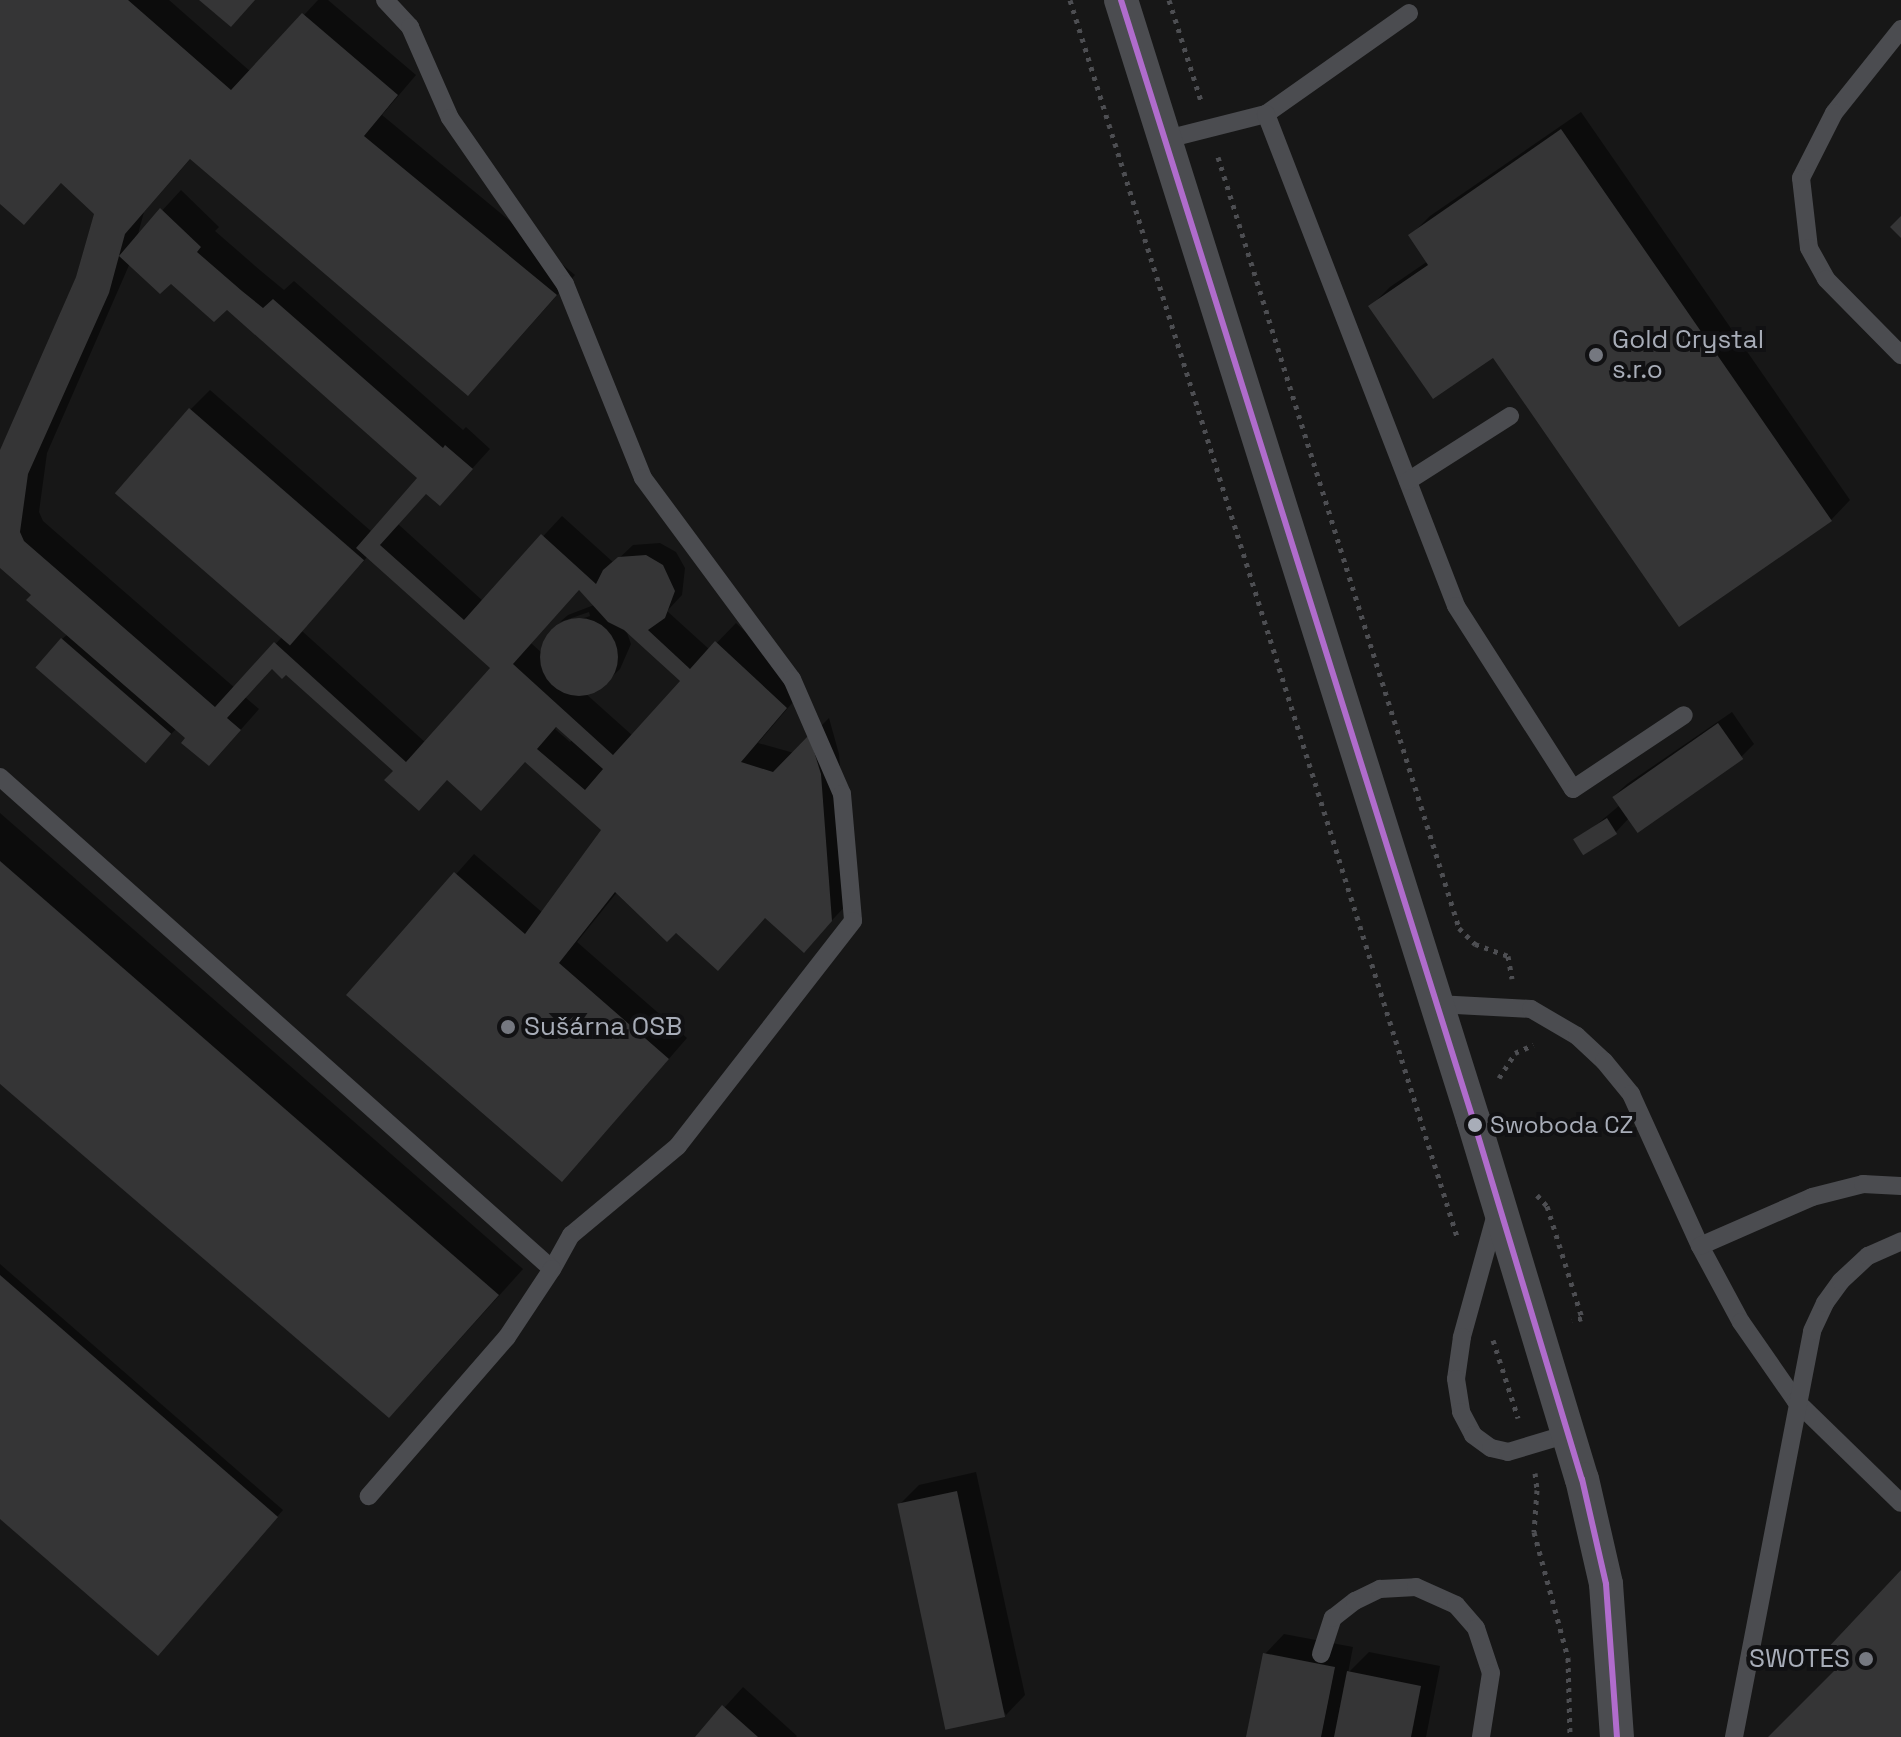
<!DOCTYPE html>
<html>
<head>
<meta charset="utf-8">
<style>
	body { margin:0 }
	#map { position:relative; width:1901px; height:1737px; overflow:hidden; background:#171717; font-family:"Space Grotesk",sans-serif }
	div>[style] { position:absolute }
	.shadow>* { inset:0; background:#0007 }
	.building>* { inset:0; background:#353536; transform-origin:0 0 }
	.round { border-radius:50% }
	.path>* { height:5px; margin-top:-2.5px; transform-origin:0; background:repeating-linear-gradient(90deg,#4d4e52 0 4px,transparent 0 10px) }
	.service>* { height:18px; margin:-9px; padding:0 9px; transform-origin:9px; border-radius:9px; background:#4b4c50 }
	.minor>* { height:34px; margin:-17px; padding:0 17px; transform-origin:17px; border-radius:17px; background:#4b4c50 }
	.bus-1>* { height:6px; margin:-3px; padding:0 3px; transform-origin:3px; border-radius:3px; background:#b06ccc }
	.dots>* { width:22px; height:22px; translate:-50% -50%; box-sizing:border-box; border:4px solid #111113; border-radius:50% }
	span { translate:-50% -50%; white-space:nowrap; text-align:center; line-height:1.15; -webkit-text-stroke:8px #111113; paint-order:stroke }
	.bus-label { font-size:24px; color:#a8adb8 }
	.left { translate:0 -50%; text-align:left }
	.poi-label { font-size:26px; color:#a8adb8 }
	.right { translate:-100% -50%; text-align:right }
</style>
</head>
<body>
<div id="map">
	<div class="shadow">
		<i style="clip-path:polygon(evenodd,0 0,169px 0,251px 72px,318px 0,328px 0,416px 75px,382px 115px,575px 275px,487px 374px,192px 157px,144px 212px,137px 238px,181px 190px,219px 227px,215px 231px,261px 271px,284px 290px,294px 281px,463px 430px,466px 427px,490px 449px,440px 504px,427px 492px,398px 524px,483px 601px,562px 516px,614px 563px,633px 545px,660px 543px,676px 552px,685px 568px,682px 595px,667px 611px,710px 650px,736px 623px,805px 688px,758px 743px,794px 753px,829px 718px,839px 754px,851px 900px,804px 950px,766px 916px,718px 968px,676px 931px,618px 891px,577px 942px,687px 1038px,581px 1160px,349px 995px,474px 854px,543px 913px,604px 830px,526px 760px,448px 778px,396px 771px,286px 672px,272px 667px,245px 697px,259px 709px,228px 744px,188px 738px,177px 728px,145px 761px,62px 639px,68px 634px,34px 595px,0 565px,0 455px,78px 278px,97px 213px,63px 181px,24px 222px,0 201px,0 0,130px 263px,227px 307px,420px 478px,372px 532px,210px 390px,191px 409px,118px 494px,282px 637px,235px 688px,43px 521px,39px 512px,47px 453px,130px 263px,0 0,368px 556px,493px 668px,426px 743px,302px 631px,368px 556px,0 0,580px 588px,594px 605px,568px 615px,560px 622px,589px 612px,590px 616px,556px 627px,544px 644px,543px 654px,531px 643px,580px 588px,0 0,626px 630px,683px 681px,633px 736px,585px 693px,599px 689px,620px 669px,631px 644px,626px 630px,0 0,558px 726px,573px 739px,570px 742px,555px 729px,558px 726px)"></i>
		<i style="clip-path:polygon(1581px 112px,1850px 500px,1831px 520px,1493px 355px,1371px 306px,1390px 287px,1428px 261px,1411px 235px,1430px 216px)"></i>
		<i style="clip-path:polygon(1732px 712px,1754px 744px,1741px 757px,1629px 818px,1616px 832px,1577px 841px,1620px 805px,1614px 796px,1627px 784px)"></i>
		<i style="clip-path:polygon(0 813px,523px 1269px,414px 1390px,0 1084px)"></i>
		<i style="clip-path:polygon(0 1264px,283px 1510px,163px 1647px,0 1516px)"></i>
		<i style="clip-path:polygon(976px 1472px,1025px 1695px,1006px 1715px,899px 1505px,919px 1485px)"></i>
		<i style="clip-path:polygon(1284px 1634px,1353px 1647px,1348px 1673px,1369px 1652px,1440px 1666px,1426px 1737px,1248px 1737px,1265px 1654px)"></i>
		<i style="clip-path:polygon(743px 1687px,797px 1736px,796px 1737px,698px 1737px)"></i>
	</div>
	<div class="building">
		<i style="clip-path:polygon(evenodd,0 0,128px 0,231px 90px,302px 13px,398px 95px,364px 136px,557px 295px,468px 396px,190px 159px,125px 234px,119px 256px,160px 208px,201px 247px,197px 252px,242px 291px,263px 308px,273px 299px,443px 448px,445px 445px,473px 469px,440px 506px,426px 494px,380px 545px,464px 620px,541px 534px,596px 584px,603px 570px,618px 557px,646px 555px,663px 565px,675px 591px,665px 618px,648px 630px,690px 669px,715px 641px,787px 708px,741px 762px,773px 772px,809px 735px,821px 774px,832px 921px,804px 953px,765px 918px,718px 971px,676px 933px,667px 942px,615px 892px,559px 963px,669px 1059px,562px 1182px,346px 995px,454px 872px,525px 934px,601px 830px,525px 762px,481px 811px,447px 780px,419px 811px,384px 780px,393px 771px,286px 675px,282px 679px,272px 669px,227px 718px,241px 730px,209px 766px,181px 743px,185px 738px,26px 600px,31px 595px,0 568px,0 450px,76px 277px,94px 214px,61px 183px,24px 225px,0 204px,0 0,119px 256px,160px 294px,171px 284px,214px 322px,227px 310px,417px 478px,356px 548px,490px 668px,406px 762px,274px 642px,215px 707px,24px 541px,20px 532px,28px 474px,109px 293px,119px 256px,0 0,579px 590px,608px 622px,624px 630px,680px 681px,613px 755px,513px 664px,579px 590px,0 0,556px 727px,603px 769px,585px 790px,537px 749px,556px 727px)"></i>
		<i style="clip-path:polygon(199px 0,255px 0,231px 27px)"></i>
		<i style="clip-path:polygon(1561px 129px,1832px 521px,1679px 627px,1493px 358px,1433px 399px,1368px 306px,1428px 265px,1408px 235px)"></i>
		<i style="clip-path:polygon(1901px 216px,1901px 238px,1890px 227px)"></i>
		<i style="left:189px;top:408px;width:232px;height:113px;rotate:41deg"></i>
		<i class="round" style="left:540px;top:618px;width:78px;height:78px"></i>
		<i style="left:61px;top:638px;width:146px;height:39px;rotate:41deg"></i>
		<i style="left:1718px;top:723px;width:44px;height:129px;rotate:55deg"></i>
		<i style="left:1607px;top:818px;width:19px;height:40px;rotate:58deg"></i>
		<i style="clip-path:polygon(0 861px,499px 1295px,389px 1418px,0 1084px)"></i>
		<i style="clip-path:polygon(0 1275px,278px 1517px,158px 1656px,0 1519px)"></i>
		<i style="left:957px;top:1491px;width:231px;height:61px;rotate:78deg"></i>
		<i style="clip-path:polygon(1901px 1570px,1901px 1737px,1768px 1737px,1839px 1666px,1824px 1652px)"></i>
		<i style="clip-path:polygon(1263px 1653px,1335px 1667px,1321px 1737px,1246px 1737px)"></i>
		<i style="clip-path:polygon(1347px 1671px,1421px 1686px,1411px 1737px,1334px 1737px)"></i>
		<i style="clip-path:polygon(722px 1705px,758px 1737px,695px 1737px)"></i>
	</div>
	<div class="path">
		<i style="left:1070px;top:0;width:1299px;rotate:72.62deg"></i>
		<i style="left:1169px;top:0;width:106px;rotate:72.4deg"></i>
		<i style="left:1218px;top:157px;width:808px;rotate:72.64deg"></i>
		<i style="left:1459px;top:928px;width:23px;rotate:45deg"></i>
		<i style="left:1475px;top:944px;width:35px;rotate:20deg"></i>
		<i style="left:1508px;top:956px;width:23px;rotate:80deg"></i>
		<i style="left:1499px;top:1078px;width:30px;rotate:-57deg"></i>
		<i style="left:1515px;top:1053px;width:20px;rotate:-24deg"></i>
		<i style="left:1537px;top:1195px;width:15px;rotate:48deg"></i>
		<i style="left:1547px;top:1206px;width:117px;rotate:72.6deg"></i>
		<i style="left:1582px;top:1318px;width:10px;rotate:163deg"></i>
		<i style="left:1493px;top:1340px;width:82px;rotate:72.2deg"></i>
		<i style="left:1535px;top:1473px;width:17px;rotate:83deg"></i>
		<i style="left:1537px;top:1490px;width:42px;rotate:94.1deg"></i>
		<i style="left:1534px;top:1532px;width:131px;rotate:74.9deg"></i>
		<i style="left:1568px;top:1658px;width:79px;rotate:88.5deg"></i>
	</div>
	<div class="service">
		<i style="left:385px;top:0;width:37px;rotate:47deg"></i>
		<i style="left:410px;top:27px;width:99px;rotate:66.3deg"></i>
		<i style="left:450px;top:118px;width:202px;rotate:55.3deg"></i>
		<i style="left:565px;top:284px;width:209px;rotate:68.1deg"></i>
		<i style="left:643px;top:478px;width:250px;rotate:53.5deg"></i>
		<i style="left:792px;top:679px;width:125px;rotate:66.5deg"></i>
		<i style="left:842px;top:794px;width:127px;rotate:85deg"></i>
		<i style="left:853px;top:921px;width:285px;rotate:127.9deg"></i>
		<i style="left:678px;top:1146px;width:139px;rotate:140.2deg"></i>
		<i style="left:571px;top:1235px;width:39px;rotate:119deg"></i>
		<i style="left:1901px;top:29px;width:107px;rotate:128.6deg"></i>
		<i style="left:1834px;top:113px;width:73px;rotate:116.9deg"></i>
		<i style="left:1801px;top:178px;width:70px;rotate:83.5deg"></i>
		<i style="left:1809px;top:248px;width:35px;rotate:61deg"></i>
		<i style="left:1826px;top:279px;width:107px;rotate:45.4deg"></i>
		<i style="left:1266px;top:114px;width:175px;rotate:-35.2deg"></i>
		<i style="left:1163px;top:140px;width:106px;rotate:-14.2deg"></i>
		<i style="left:1266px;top:114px;width:527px;rotate:68.88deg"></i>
		<i style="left:1456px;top:606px;width:217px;rotate:57.4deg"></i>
		<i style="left:1573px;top:789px;width:133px;rotate:-33.7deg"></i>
		<i style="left:1408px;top:481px;width:121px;rotate:-32.5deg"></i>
		<i style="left:0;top:777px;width:739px;rotate:41.71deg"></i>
		<i style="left:552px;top:1269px;width:82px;rotate:123.5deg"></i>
		<i style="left:507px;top:1337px;width:211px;rotate:131deg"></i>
		<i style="left:1437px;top:1004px;width:94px;rotate:3deg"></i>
		<i style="left:1531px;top:1009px;width:53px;rotate:30.4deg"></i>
		<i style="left:1577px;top:1036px;width:37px;rotate:43deg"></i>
		<i style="left:1604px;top:1061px;width:43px;rotate:50.7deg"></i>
		<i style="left:1631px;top:1094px;width:167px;rotate:65.6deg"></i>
		<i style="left:1700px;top:1246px;width:86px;rotate:61.7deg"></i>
		<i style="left:1741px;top:1322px;width:96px;rotate:55.2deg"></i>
		<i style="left:1796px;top:1401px;width:146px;rotate:44.2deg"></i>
		<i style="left:1496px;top:1214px;width:128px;rotate:105.5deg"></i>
		<i style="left:1462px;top:1337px;width:42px;rotate:98.1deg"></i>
		<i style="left:1456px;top:1379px;width:33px;rotate:81deg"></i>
		<i style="left:1461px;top:1412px;width:26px;rotate:62deg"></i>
		<i style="left:1473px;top:1435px;width:22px;rotate:36deg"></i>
		<i style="left:1491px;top:1448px;width:17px;rotate:13deg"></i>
		<i style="left:1508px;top:1452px;width:63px;rotate:-16.7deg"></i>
		<i style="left:1700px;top:1246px;width:122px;rotate:-23.6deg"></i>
		<i style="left:1812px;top:1197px;width:53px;rotate:-14.3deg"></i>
		<i style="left:1863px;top:1184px;width:38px;rotate:3deg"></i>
		<i style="left:1321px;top:1654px;width:38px;rotate:-72deg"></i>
		<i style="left:1333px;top:1618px;width:28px;rotate:-38deg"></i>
		<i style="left:1355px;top:1601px;width:28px;rotate:-26deg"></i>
		<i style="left:1380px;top:1589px;width:36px;rotate:-3deg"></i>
		<i style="left:1416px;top:1587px;width:44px;rotate:24.2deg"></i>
		<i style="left:1456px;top:1605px;width:30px;rotate:49deg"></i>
		<i style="left:1476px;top:1628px;width:47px;rotate:71.6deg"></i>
		<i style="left:1491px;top:1673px;width:65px;rotate:98.9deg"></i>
		<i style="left:1734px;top:1737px;width:413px;rotate:-79.1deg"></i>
		<i style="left:1812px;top:1331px;width:31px;rotate:-65deg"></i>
		<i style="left:1825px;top:1303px;width:27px;rotate:-54deg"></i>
		<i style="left:1841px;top:1281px;width:37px;rotate:-43deg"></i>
		<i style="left:1868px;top:1256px;width:36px;rotate:-24deg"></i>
	</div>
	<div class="minor">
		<i style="left:1121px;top:0;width:1173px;rotate:72.54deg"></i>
		<i style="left:1473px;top:1119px;width:376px;rotate:73.2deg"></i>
		<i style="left:1582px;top:1479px;width:108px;rotate:77.1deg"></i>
		<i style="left:1606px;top:1584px;width:153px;rotate:85.9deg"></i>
	</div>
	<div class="bus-1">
		<i style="left:1121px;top:0;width:1173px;rotate:72.54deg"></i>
		<i style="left:1473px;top:1119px;width:376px;rotate:73.2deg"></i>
		<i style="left:1582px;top:1479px;width:108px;rotate:77.1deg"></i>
		<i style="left:1606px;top:1584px;width:153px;rotate:85.9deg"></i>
	</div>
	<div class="dots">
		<i style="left:1596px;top:355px;background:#757880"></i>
		<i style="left:508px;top:1027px;background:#757880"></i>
		<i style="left:1475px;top:1125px;background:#a8adb8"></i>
		<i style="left:1866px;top:1659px;background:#757880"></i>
	</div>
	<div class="bus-label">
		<span class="left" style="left:1490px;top:1125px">Swoboda CZ</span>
	</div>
	<div class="poi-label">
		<span class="left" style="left:1612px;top:355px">Gold Crystal<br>s.r.o</span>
		<span class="left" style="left:524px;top:1027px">Sušárna OSB</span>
		<span class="right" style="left:1850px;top:1659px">SWOTES</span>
	</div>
</div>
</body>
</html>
